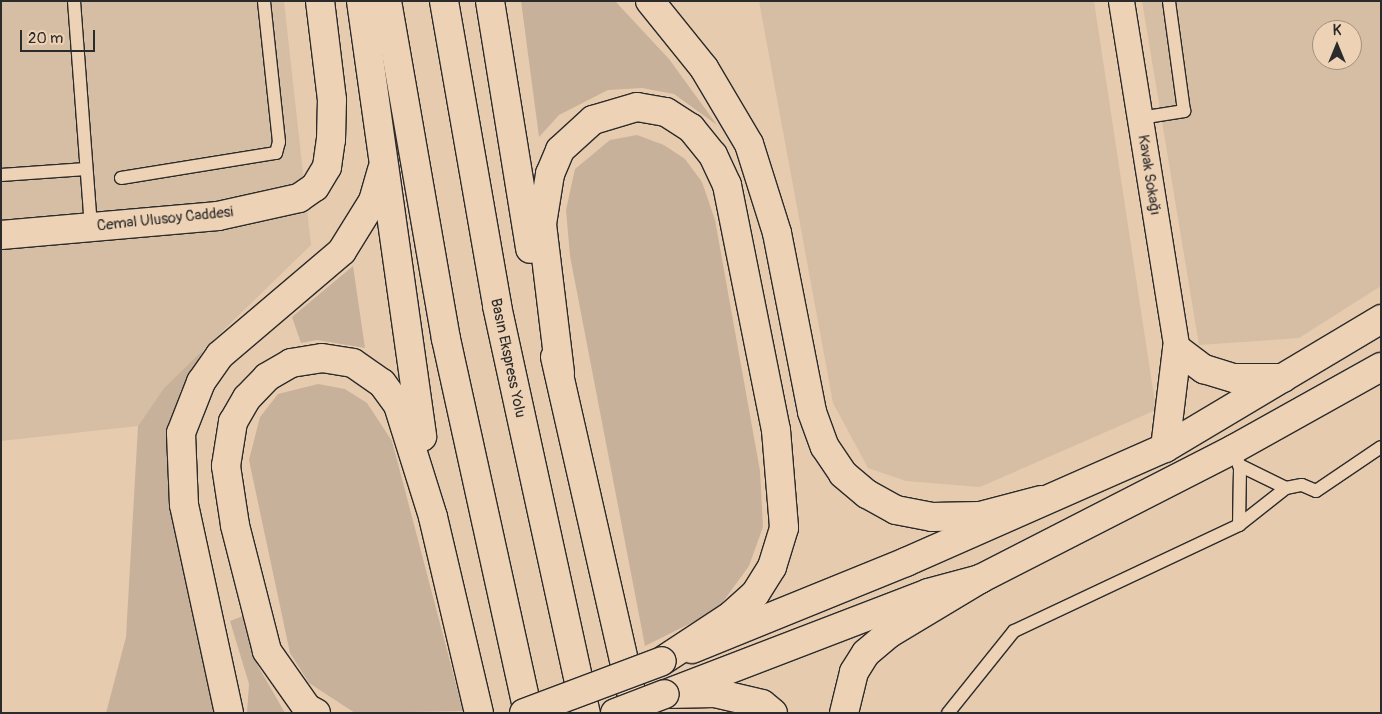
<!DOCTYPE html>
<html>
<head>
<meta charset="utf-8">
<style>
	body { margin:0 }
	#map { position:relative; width:1382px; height:714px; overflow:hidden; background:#e6cbaf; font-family:Pangolin,sans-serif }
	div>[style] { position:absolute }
	.built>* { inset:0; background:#d6bea4 }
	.green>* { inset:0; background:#c8b19a }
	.roads { filter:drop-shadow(1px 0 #2b2b2b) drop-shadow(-1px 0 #2b2b2b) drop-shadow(0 1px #2b2b2b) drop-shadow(0 -1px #2b2b2b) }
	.service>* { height:12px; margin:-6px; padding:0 6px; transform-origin:6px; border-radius:6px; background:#eed2b5 }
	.minor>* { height:25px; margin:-12.5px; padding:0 12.5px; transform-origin:12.5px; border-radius:12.5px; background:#eed2b5 }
	.secondary>* { height:28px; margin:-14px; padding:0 14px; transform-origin:14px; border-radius:14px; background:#eed2b5 }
	.primary>* { height:28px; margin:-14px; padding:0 14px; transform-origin:14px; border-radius:14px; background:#eed2b5 }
	.motorway>* { height:28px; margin:-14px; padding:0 14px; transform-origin:14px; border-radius:14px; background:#eed2b5 }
	.bridges { filter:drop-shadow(1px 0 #2b2b2b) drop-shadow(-1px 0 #2b2b2b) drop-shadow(0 1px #2b2b2b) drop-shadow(0 -1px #2b2b2b) }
	.primary-bridge>* { height:28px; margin:-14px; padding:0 14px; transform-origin:14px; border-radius:14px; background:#eed2b5 }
	span { translate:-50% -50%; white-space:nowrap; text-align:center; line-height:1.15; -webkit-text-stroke:4px #eed2b5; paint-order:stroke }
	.street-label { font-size:15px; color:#2b2b2b }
	.frame { position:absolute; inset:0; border:2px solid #2b2b2b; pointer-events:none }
	.north { position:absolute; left:1312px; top:20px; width:50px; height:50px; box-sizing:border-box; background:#eed2b5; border:1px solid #a08f7e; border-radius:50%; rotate:0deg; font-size:14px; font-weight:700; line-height:20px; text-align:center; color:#2b2b2b }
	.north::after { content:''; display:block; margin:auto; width:18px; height:22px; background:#2b2b2b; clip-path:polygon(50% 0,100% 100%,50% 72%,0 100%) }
	.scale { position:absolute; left:20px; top:30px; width:75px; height:22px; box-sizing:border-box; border:2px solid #2b2b2b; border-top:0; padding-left:6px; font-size:15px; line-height:18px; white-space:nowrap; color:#2b2b2b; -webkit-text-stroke:4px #eed2b5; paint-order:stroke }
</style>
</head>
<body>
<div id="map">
	<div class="built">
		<i style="clip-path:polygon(1px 1px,284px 1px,311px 245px,164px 388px,138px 426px,1px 441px)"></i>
		<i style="clip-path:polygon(759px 1px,1094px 1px,1156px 410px,980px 487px,906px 481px,868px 468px,833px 403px)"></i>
		<i style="clip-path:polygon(evenodd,1142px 1px,1381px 1px,1381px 286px,1299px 338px,1199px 345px,1142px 1px,1322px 30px,1352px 30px,1352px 60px,1322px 60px,1322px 30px)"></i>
	</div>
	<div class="green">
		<i style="clip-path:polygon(521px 1px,615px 1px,669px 59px,717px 125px,674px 94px,642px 88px,608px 90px,559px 115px,539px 137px)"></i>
		<i style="clip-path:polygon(637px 135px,664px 145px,685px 159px,702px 182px,715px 220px,760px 471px,763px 527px,749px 566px,717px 610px,645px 646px,570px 256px,566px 210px,575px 169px,610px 140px)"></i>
		<i style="clip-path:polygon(353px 266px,365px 348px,317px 340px,301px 343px,292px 317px)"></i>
		<i style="clip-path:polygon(204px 349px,180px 392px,171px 464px,215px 713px,106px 713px,126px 637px,138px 426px,164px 388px)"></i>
		<i style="clip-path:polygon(318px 384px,345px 389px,367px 403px,392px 441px,463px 711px,355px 713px,309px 683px,290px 653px,249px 460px,260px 417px,278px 394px)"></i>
		<i style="clip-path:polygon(243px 616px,258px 666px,285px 713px,247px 713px,249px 684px,230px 621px)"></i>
	</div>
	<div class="roads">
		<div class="service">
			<i style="left:74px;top:1px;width:228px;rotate:85.7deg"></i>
			<i style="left:1140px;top:118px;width:45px;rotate:-9deg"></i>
			<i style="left:1184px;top:111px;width:111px;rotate:-97.8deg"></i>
			<i style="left:1px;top:175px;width:85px;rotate:-4deg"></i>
			<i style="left:121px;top:178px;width:157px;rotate:-9.2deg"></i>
			<i style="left:276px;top:153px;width:11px;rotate:-75deg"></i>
			<i style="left:279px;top:142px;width:142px;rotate:-96.1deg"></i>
			<i style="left:1234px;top:449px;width:21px;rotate:73deg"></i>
			<i style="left:1240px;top:469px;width:56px;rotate:91deg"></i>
			<i style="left:1239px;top:525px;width:60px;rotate:-38.2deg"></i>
			<i style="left:1286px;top:488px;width:16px;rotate:-11deg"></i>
			<i style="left:1302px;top:485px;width:15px;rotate:23deg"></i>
			<i style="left:1316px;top:491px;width:78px;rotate:-34.1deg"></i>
			<i style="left:1239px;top:465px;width:52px;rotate:26.1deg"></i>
			<i style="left:948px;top:713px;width:105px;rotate:-51.2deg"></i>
			<i style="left:1014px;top:631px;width:249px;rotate:-25.2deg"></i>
		</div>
		<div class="minor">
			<i style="left:1121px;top:1px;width:352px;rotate:80.9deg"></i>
		</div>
		<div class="secondary">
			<i style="left:1px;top:235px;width:218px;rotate:-5deg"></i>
			<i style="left:218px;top:216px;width:83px;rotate:-12.5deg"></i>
			<i style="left:299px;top:198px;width:19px;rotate:-35deg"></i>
			<i style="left:315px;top:187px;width:23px;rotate:-59deg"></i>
			<i style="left:327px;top:167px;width:27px;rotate:-82deg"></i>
			<i style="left:331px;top:140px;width:40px;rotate:-88.6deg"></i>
			<i style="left:332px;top:100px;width:100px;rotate:-96.9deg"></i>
		</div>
		<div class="primary">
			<i style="left:1165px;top:448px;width:100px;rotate:-83.1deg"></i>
			<i style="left:1177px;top:349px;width:34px;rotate:37deg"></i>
			<i style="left:1204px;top:369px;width:31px;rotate:17deg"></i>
			<i style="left:1234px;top:378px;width:49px"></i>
			<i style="left:692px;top:649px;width:231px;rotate:-22.1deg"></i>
			<i style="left:906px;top:562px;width:283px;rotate:-23.8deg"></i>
			<i style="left:1165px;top:448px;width:252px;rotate:-30.8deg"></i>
			<i style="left:668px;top:693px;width:279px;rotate:-21deg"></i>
			<i style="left:928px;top:593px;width:54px;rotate:-15.1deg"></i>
			<i style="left:980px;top:579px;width:285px;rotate:-27.1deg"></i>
			<i style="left:1234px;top:449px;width:168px;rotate:-29.2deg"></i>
		</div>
		<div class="motorway">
			<i style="left:361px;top:1px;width:440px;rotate:82deg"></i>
			<i style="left:387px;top:1px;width:343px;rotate:80.1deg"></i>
			<i style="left:446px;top:339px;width:383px;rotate:77.6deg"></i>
			<i style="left:444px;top:1px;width:310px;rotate:80.1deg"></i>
			<i style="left:497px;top:306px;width:417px;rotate:77.7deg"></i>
			<i style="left:490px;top:1px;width:251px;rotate:80.8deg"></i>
			<i style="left:650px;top:1px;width:86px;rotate:51.1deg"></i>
			<i style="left:704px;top:68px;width:88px;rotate:59.4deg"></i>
			<i style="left:749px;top:144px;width:93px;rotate:72.5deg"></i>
			<i style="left:777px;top:233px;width:182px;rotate:78.9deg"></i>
			<i style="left:812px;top:412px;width:37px;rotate:70deg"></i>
			<i style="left:825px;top:447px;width:32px;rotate:56deg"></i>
			<i style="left:843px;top:474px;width:31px;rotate:40deg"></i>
			<i style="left:867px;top:494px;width:33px;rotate:29deg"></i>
			<i style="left:896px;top:510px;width:37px;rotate:11deg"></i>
			<i style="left:932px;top:517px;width:48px;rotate:-1.2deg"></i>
			<i style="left:980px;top:516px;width:63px;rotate:-14.7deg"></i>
			<i style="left:555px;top:357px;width:365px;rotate:77.2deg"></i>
			<i style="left:560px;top:373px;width:150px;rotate:-96.9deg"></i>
			<i style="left:542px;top:224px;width:51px;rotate:-80.9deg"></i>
			<i style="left:550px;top:174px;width:26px;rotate:-67deg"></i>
			<i style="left:560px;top:150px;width:45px;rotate:-42.3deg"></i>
			<i style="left:593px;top:120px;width:46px;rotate:-16.5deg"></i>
			<i style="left:637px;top:107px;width:29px;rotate:10deg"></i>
			<i style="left:666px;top:112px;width:30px;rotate:33deg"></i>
			<i style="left:691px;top:128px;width:35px;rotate:51deg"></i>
			<i style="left:713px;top:155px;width:33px;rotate:65deg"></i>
			<i style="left:727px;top:185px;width:250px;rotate:78.7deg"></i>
			<i style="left:776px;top:430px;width:98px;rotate:85.3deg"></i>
			<i style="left:784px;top:528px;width:41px;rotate:107.1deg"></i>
			<i style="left:772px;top:567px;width:32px;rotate:122deg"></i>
			<i style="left:755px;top:594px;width:31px;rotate:138deg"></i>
			<i style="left:732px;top:615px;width:84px;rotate:146.7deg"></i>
			<i style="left:665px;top:694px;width:50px;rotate:-1.1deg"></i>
			<i style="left:715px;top:693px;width:48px;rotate:13.2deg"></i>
			<i style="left:762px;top:704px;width:14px;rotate:39deg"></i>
			<i style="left:229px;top:713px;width:213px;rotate:-102.2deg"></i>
			<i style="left:184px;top:505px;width:72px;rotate:-92.4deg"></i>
			<i style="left:181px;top:433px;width:55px;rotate:-68.6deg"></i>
			<i style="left:201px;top:382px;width:33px;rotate:-55deg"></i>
			<i style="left:220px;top:355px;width:160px;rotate:-40.4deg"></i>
			<i style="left:342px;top:251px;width:59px;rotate:-58.2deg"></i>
			<i style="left:373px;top:201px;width:32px;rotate:-74deg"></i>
			<i style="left:316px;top:713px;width:10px;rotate:-151deg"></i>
			<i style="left:307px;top:708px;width:70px;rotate:-125.1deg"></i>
			<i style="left:267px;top:651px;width:130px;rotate:-104.3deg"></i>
			<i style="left:235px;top:525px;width:60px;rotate:-98.7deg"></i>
			<i style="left:226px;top:466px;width:45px;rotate:-81deg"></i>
			<i style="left:233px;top:422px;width:28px;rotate:-60deg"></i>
			<i style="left:247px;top:398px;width:29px;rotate:-46deg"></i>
			<i style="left:267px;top:377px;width:28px;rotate:-30deg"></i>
			<i style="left:291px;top:363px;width:31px;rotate:-9deg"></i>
			<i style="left:322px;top:358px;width:31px;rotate:9deg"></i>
			<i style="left:353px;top:363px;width:35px;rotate:35deg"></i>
			<i style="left:382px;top:383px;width:27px;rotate:54deg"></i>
			<i style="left:398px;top:405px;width:117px;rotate:72.6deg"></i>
			<i style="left:433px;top:517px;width:201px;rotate:76.8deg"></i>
			<i style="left:844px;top:713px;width:42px;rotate:-76.3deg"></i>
			<i style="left:854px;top:672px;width:22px;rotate:-58deg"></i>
			<i style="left:866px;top:653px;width:31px;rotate:-40deg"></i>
			<i style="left:890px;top:633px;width:105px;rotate:-31deg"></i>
		</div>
	</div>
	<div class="bridges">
		<div class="primary-bridge">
			<i style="left:524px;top:713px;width:147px;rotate:-20.6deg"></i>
			<i style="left:615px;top:713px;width:53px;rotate:-20.8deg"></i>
		</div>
	</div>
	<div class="street-label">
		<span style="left:1149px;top:175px;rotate:81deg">Kavak Sokağı</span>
		<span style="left:165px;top:219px;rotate:-6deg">Cemal Ulusoy Caddesi</span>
		<span style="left:508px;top:358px;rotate:78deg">Basın Ekspress Yolu</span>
	</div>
	<div class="frame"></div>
	<div class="north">K</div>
	<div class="scale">20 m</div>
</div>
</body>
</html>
